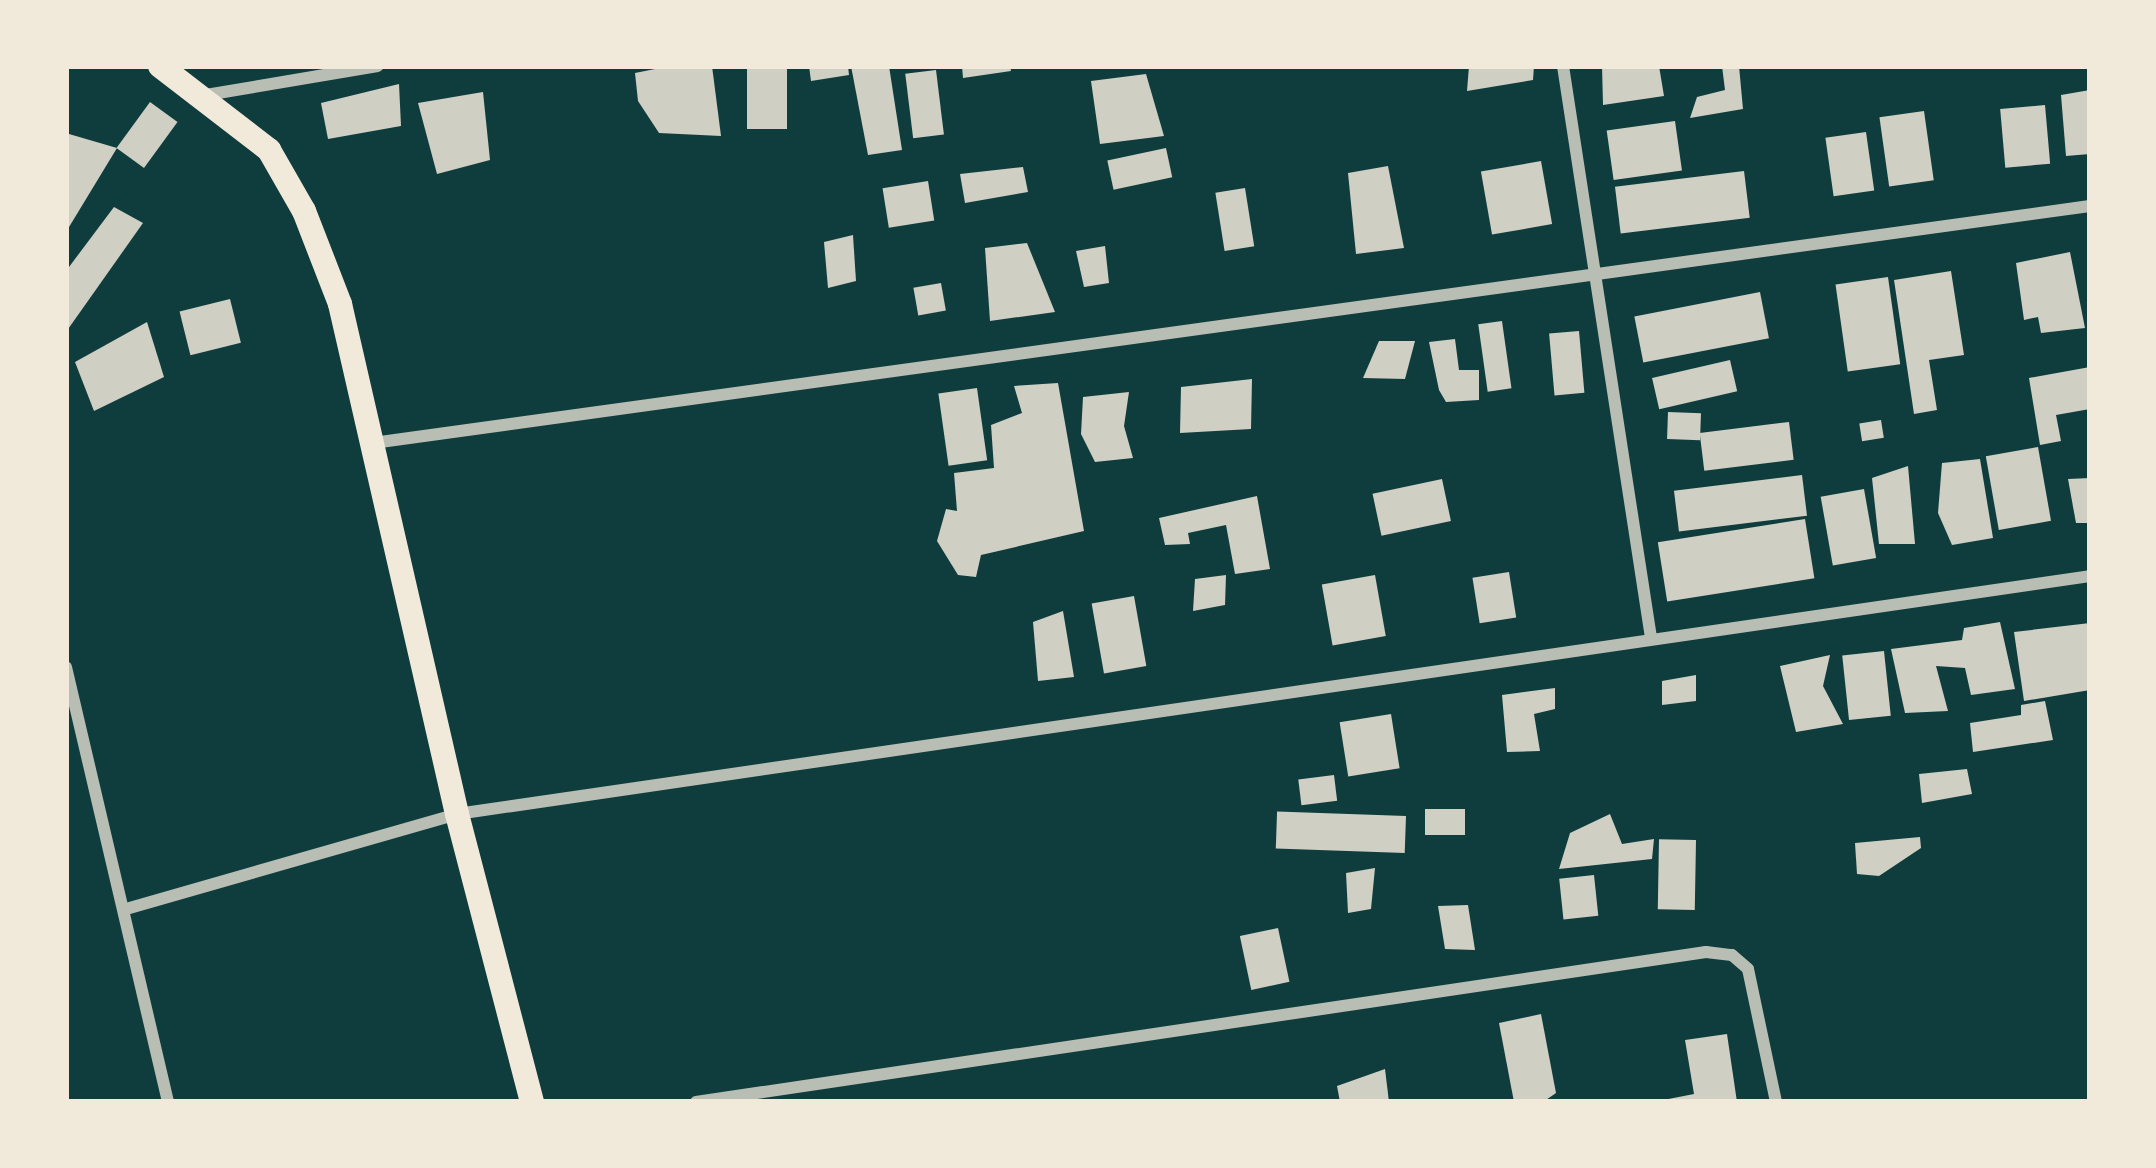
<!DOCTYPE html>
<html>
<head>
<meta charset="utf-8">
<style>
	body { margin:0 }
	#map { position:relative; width:2156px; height:1168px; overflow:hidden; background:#0f3d3e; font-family:"Alegreya Sans",sans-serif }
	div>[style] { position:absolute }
	.building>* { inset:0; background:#cfcfc3; transform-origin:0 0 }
	.minor>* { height:12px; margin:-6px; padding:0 6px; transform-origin:6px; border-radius:6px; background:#b8beb3 }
	.secondary>* { height:24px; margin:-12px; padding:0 12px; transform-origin:12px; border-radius:12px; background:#f1e9da }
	span { translate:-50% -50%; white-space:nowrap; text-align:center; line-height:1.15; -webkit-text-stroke:12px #f1e9da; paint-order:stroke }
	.frame { position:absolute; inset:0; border:69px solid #f1e9da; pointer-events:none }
</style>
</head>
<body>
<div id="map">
	<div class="building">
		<i style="clip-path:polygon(670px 66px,712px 66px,721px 136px,659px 133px,638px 101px,635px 73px)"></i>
		<i style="left:747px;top:66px;width:40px;height:63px"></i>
		<i style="clip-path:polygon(809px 66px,848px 66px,849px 75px,811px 81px)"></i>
		<i style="clip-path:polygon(851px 66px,889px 66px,902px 150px,868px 155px)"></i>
		<i style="clip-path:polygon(962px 66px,1010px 66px,1011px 71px,963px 78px)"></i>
		<i style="clip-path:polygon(1469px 66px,1534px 66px,1533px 80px,1467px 91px)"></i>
		<i style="clip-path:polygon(1602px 66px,1659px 66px,1664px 96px,1603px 105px)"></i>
		<i style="clip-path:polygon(1722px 66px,1739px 66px,1743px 109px,1690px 118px,1697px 97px,1725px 90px)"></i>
		<i style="left:936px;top:70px;width:65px;height:31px;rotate:83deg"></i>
		<i style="clip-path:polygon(1146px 74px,1164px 136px,1100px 144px,1091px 81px)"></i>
		<i style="clip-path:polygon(399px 84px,401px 126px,328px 139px,321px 103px)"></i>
		<i style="clip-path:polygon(2090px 90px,2090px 154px,2066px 156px,2061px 95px)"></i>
		<i style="clip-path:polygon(483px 92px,490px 160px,437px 174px,418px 103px)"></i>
		<i style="left:150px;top:102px;width:34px;height:57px;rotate:36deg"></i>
		<i style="left:2045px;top:105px;width:59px;height:45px;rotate:85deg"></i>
		<i style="left:1924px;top:111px;width:70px;height:45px;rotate:82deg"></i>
		<i style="left:1675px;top:121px;width:50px;height:69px;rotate:82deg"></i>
		<i style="left:1866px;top:132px;width:59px;height:41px;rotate:82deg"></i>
		<i style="clip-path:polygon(69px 134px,117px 148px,66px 232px,66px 139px)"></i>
		<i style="left:1166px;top:148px;width:30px;height:60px;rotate:78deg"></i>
		<i style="left:1541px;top:161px;width:64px;height:61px;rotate:80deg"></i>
		<i style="clip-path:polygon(1388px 166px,1404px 248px,1356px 254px,1348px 173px)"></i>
		<i style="clip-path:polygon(1023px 167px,1028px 192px,965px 203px,960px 174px)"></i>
		<i style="left:1744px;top:171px;width:47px;height:130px;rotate:83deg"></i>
		<i style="left:928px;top:181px;width:40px;height:46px;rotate:81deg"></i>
		<i style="left:1245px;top:188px;width:59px;height:30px;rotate:81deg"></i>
		<i style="clip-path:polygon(114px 207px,143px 223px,66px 332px,66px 271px)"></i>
		<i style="clip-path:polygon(853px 235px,856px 281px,828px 288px,824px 242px)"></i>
		<i style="clip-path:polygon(1027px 243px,1055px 312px,990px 321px,985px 248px)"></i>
		<i style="clip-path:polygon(1105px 246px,1109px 283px,1084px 287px,1076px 251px)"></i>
		<i style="clip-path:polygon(2070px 252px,2085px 328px,2041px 333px,2038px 317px,2024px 320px,2016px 263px)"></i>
		<i style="clip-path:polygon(1951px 271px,1964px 355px,1929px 360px,1937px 410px,1914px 414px,1894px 280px)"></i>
		<i style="left:1888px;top:277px;width:88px;height:53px;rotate:82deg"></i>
		<i style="left:941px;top:283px;width:28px;height:28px;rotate:80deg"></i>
		<i style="left:1760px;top:292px;width:47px;height:128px;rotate:79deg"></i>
		<i style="left:230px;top:299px;width:45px;height:52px;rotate:76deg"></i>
		<i style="left:1502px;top:321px;width:68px;height:24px;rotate:82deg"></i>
		<i style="clip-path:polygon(147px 322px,164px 377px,94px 411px,75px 362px)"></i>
		<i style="left:1579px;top:331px;width:62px;height:30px;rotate:85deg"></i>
		<i style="clip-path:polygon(1455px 339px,1459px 370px,1479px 370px,1479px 400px,1446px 402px,1439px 390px,1429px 342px)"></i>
		<i style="clip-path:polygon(1379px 341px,1415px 341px,1405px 379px,1363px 378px)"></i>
		<i style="left:1730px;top:360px;width:32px;height:80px;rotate:77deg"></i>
		<i style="clip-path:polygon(2090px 367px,2090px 409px,2056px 415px,2061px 441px,2040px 445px,2029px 378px)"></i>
		<i style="clip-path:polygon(1252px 379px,1251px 429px,1180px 433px,1181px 387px)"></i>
		<i style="clip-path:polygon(1058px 383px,1084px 531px,981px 555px,976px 577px,958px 575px,937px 541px,946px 509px,957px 511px,954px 473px,994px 468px,991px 425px,1022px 413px,1014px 386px)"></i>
		<i style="left:977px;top:388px;width:73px;height:39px;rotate:82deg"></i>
		<i style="clip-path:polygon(1129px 392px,1124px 426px,1133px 458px,1095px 462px,1081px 434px,1083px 397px)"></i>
		<i style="left:1668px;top:412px;width:33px;height:27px;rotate:2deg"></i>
		<i style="left:1881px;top:420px;width:18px;height:22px;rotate:81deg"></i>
		<i style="left:1789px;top:422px;width:38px;height:90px;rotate:83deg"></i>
		<i style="left:2038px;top:447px;width:75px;height:53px;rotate:80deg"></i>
		<i style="clip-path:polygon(1980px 459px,1993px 538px,1952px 545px,1938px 513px,1942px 463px)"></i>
		<i style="clip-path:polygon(1908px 466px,1915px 544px,1879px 544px,1872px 478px)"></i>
		<i style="left:1802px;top:475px;width:41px;height:129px;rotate:83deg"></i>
		<i style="clip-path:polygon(2090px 478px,2090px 523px,2076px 523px,2068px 479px)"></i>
		<i style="left:1442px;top:479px;width:43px;height:71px;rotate:78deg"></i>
		<i style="left:1864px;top:489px;width:70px;height:44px;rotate:80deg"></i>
		<i style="clip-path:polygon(1257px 496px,1270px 569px,1235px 574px,1226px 525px,1188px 533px,1190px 544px,1165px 545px,1159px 518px)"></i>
		<i style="left:1805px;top:519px;width:60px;height:149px;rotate:81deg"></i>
		<i style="left:1509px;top:572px;width:46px;height:37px;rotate:81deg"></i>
		<i style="clip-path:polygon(1226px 575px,1225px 605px,1193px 611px,1195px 579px)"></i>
		<i style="left:1375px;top:575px;width:62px;height:54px;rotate:80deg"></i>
		<i style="left:1134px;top:596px;width:71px;height:43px;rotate:80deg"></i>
		<i style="clip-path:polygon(1063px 611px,1074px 677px,1038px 681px,1033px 622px)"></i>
		<i style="clip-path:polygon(2000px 622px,2015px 689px,1971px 695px,1965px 668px,1936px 666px,1948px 711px,1905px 713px,1891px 649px,1962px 640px,1964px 628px)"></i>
		<i style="clip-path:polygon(2090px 623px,2090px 690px,2024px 701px,2014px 632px)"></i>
		<i style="left:1884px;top:651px;width:65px;height:42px;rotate:84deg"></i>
		<i style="clip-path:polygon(1830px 655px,1823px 686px,1843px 724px,1796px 732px,1780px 666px)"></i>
		<i style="clip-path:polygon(1696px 675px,1696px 701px,1662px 705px,1662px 681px)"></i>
		<i style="clip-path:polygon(1555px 688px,1555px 709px,1534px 714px,1540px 751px,1507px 752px,1502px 695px)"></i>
		<i style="clip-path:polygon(2045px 701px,2053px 740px,1973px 752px,1970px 723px,2021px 715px,2021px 705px)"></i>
		<i style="left:1391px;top:714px;width:55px;height:52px;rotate:81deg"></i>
		<i style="clip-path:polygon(1967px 769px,1972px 794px,1922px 803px,1919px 774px)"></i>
		<i style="left:1334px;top:775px;width:26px;height:36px;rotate:83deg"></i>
		<i style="left:1465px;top:809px;width:26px;height:40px;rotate:90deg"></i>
		<i style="clip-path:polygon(1610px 814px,1622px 844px,1654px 839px,1652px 859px,1559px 869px,1570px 833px)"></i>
		<i style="left:1406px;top:816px;width:37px;height:129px;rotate:92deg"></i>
		<i style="clip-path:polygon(1920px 837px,1921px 848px,1879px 876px,1857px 874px,1855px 843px)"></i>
		<i style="left:1696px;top:840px;width:70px;height:37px;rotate:91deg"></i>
		<i style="clip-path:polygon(1375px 868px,1371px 909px,1348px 913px,1346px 873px)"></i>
		<i style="left:1594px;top:875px;width:41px;height:35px;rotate:84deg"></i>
		<i style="clip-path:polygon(1468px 905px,1475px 950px,1445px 949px,1438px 906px)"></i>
		<i style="left:1278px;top:928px;width:55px;height:39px;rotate:78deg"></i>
		<i style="clip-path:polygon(1541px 1014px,1556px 1093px,1543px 1102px,1514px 1102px,1499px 1023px)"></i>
		<i style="clip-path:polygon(1727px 1034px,1737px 1102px,1653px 1102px,1694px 1094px,1685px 1040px)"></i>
		<i style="clip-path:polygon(1385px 1069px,1389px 1102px,1340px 1102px,1337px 1086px)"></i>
	</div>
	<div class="minor">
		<i style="left:1563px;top:66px;width:579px;rotate:81.25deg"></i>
		<i style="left:206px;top:95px;width:174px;rotate:-9.6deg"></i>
		<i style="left:373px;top:443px;width:1733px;rotate:-7.86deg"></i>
		<i style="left:66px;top:667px;width:447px;rotate:76.8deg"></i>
		<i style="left:126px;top:909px;width:344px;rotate:-16deg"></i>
		<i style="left:457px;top:814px;width:1650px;rotate:-8.29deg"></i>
		<i style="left:696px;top:1102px;width:1021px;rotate:-8.45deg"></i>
		<i style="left:1706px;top:952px;width:26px;rotate:7deg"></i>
		<i style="left:1732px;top:955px;width:21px;rotate:41deg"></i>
		<i style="left:1748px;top:969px;width:136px;rotate:78.1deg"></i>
	</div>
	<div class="secondary">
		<i style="left:160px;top:66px;width:138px;rotate:37.6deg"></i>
		<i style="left:269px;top:150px;width:70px;rotate:60.2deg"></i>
		<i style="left:304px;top:211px;width:100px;rotate:68.8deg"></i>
		<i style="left:340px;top:304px;width:523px;rotate:77.08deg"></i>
		<i style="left:457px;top:814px;width:298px;rotate:75.4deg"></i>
	</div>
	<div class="frame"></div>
</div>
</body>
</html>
